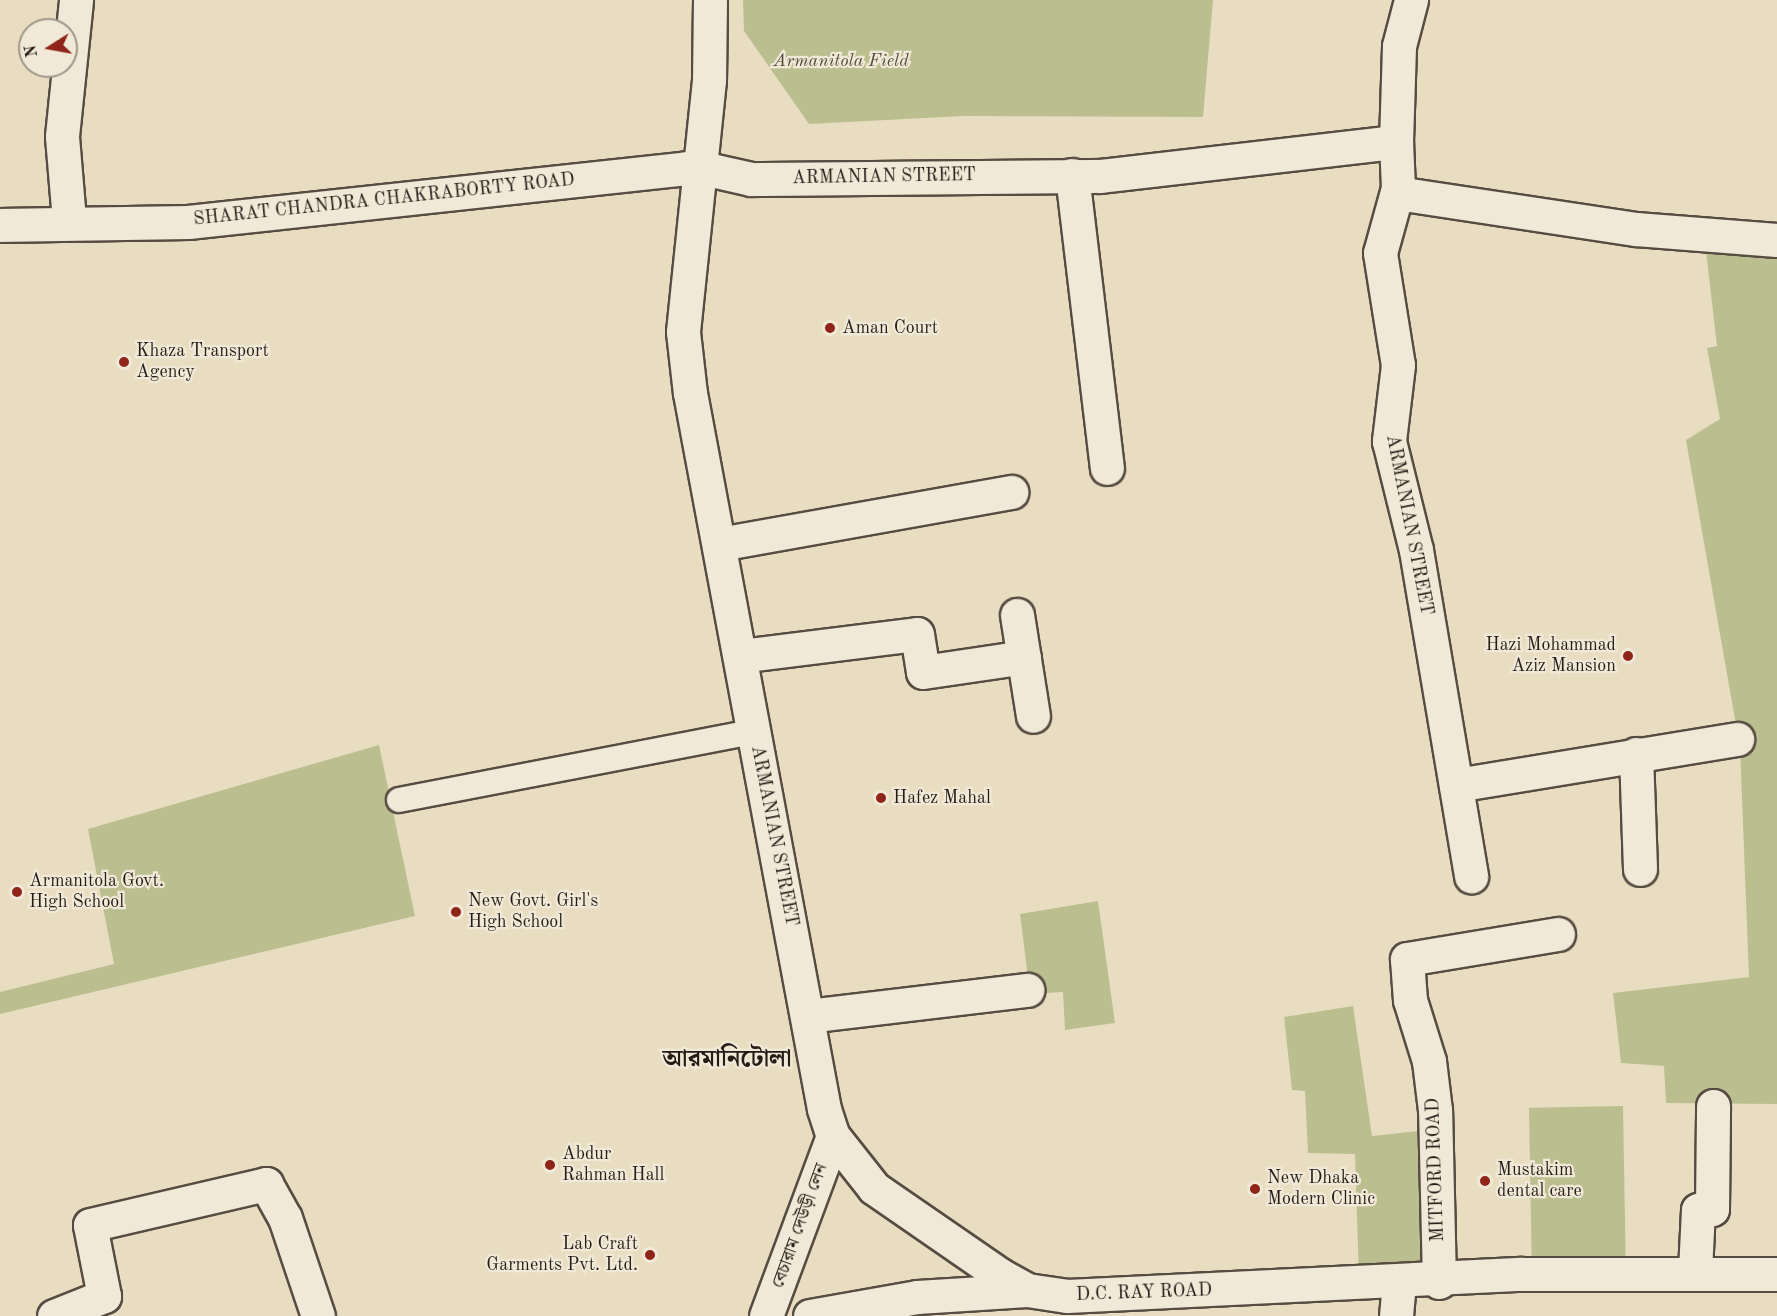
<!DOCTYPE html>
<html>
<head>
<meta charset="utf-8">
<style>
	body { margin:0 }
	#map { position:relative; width:1777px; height:1316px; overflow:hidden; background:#e9ddc1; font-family:"Old Standard TT","Noto Serif Bengali",serif }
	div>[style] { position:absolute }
	.green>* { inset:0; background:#bbbf8f; transform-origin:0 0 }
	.roads { filter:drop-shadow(2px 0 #574c42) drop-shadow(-2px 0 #574c42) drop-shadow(0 2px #574c42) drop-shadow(0 -2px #574c42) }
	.lane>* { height:24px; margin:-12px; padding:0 12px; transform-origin:12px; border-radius:12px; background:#f1e9d7 }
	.street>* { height:33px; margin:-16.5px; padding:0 16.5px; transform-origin:16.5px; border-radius:16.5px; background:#f1e9d7 }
	.secondary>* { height:33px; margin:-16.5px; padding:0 16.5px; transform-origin:16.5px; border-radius:16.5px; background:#f1e9d7 }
	.dots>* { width:16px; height:16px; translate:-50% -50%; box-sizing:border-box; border:3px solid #f1e9d7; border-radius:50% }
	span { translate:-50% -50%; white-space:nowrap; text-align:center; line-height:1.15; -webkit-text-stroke:4.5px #f1e9d7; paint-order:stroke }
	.park-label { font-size:18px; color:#534c3b; font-style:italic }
	.street-label { font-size:18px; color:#261b17 }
	.poi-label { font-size:18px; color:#261b17 }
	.left { translate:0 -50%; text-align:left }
	.right { translate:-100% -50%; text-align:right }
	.district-label { font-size:24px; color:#261b17; font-weight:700 }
	.north { position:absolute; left:18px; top:18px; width:60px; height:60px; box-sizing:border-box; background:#f1e9d7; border:2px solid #a0978a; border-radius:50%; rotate:259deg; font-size:16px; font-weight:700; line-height:24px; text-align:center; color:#261b17 }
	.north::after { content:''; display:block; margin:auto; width:21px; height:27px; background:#8f2418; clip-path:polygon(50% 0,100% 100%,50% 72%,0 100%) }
</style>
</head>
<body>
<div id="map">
	<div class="green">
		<i style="clip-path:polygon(743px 0,1213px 0,1203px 117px,964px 116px,809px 124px,744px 31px)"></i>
		<i style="clip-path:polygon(1705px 242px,1777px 246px,1777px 1104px,1666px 1103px,1664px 1066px,1621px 1063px,1613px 993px,1749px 977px,1740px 748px,1686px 440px,1720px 419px,1707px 348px,1717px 346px)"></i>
		<i style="clip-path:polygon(379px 745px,415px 916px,0 1014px,0 992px,114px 964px,88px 829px)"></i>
		<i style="clip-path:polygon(1098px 901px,1115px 1023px,1065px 1030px,1063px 992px,1030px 994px,1020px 914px)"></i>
		<i style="clip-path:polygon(1353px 1006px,1372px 1136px,1428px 1130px,1434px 1275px,1359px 1279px,1355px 1154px,1308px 1153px,1305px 1091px,1292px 1090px,1284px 1017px)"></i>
		<i style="left:1623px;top:1106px;width:150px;height:94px;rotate:89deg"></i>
	</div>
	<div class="roads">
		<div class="lane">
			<i style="left:399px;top:800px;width:360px;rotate:-10.9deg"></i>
		</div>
		<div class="street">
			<i style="left:1396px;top:142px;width:46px;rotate:87.5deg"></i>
			<i style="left:1398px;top:188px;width:67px;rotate:105.5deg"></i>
			<i style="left:1380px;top:253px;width:113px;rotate:80.9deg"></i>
			<i style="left:1398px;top:365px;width:77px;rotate:96.8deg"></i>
			<i style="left:1389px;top:441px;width:112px;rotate:76.1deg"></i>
			<i style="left:1416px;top:550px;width:331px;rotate:80.4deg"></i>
			<i style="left:1072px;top:175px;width:295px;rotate:83.2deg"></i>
			<i style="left:1397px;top:193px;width:242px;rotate:8.6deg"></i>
			<i style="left:1636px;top:229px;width:141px;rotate:4.5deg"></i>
			<i style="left:69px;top:220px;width:84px;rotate:-94.8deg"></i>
			<i style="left:62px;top:136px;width:137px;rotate:-84.1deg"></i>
			<i style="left:719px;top:544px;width:297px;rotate:-10.1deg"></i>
			<i style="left:1017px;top:615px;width:102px;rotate:81deg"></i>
			<i style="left:740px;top:656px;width:178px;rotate:-7.1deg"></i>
			<i style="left:917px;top:634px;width:38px;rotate:81deg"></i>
			<i style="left:923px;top:672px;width:102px;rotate:-8.4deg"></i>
			<i style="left:1636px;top:754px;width:115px;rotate:88deg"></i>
			<i style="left:1456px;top:785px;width:285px;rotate:-9.3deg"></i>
			<i style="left:808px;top:1016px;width:221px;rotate:-6.8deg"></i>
			<i style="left:1695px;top:1271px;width:61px;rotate:-87.2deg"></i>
			<i style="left:1698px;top:1210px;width:14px;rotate:-4deg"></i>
			<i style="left:1712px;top:1209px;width:103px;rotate:-89.4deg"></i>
			<i style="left:1439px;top:1282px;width:172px;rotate:-91.3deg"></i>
			<i style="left:1435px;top:1110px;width:49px;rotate:-97deg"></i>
			<i style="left:1429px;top:1061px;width:64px;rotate:-107.3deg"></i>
			<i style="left:1410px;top:1000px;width:41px;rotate:-94.2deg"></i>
			<i style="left:1407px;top:959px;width:153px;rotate:-9.4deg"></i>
			<i style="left:54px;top:1316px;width:54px;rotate:-21.8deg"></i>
			<i style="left:104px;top:1296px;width:72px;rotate:-101.2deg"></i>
			<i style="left:90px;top:1225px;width:181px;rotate:-13.1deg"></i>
			<i style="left:266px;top:1184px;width:39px;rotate:61deg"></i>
			<i style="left:285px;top:1218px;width:103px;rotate:71.4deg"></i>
			<i style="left:1396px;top:1316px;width:32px;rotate:-85deg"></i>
		</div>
		<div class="secondary">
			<i style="left:710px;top:0;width:80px;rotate:90.7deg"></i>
			<i style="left:709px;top:80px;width:253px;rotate:95.9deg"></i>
			<i style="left:683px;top:332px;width:61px;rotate:83.5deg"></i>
			<i style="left:690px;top:393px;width:728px;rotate:79.4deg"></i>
			<i style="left:824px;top:1109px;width:28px;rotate:72deg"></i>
			<i style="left:833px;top:1136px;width:66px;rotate:51.7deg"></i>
			<i style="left:874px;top:1188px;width:153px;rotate:34.6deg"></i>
			<i style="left:1000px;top:1275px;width:31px;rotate:29deg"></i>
			<i style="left:1027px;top:1290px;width:40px;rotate:8.5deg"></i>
			<i style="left:1067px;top:1296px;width:455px;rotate:-2.8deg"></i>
			<i style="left:1521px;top:1274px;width:256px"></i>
			<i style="left:0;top:225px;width:188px;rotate:-0.9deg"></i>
			<i style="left:188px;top:222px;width:513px;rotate:-6.16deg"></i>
			<i style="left:698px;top:167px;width:54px;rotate:12.8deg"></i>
			<i style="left:751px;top:179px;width:349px;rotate:-0.5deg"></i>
			<i style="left:1100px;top:176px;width:298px;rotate:-6.6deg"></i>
			<i style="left:1396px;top:142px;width:96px;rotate:-88.2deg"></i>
			<i style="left:1399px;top:46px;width:48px;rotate:-75.4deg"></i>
			<i style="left:766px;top:1316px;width:192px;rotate:-69.6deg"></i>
			<i style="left:810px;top:1316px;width:109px;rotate:-10.1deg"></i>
			<i style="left:917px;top:1297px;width:110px;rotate:-3.6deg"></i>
		</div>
	</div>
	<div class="dots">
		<i style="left:830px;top:328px;background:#8f2418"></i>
		<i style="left:124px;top:362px;background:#8f2418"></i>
		<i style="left:1628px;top:656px;background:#8f2418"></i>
		<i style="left:881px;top:798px;background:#8f2418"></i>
		<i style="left:17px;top:892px;background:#8f2418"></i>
		<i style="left:456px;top:912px;background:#8f2418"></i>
		<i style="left:550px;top:1165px;background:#8f2418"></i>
		<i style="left:1485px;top:1181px;background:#8f2418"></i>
		<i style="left:1255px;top:1189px;background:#8f2418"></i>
		<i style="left:650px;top:1255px;background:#8f2418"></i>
	</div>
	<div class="park-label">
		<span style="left:841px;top:61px">Armanitola Field</span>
	</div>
	<div class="street-label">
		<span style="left:884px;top:177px;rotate:-1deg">ARMANIAN STREET</span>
		<span style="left:384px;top:200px;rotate:-6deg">SHARAT CHANDRA CHAKRABORTY ROAD</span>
		<span style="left:1409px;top:525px;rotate:79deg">ARMANIAN STREET</span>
		<span style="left:774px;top:836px;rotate:79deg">ARMANIAN STREET</span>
		<span style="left:1436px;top:1170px;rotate:-92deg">MITFORD ROAD</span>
		<span style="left:800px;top:1226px;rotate:-70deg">বেচারাম দেউড়ী লেন</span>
		<span style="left:1144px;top:1293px;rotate:-2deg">D.C. RAY ROAD</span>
	</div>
	<div class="poi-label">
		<span class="left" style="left:842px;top:328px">Aman Court</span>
		<span class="left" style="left:136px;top:362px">Khaza Transport<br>Agency</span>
		<span class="right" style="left:1616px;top:656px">Hazi Mohammad<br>Aziz Mansion</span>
		<span class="left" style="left:893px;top:798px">Hafez Mahal</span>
		<span class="left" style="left:29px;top:892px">Armanitola Govt.<br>High School</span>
		<span class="left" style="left:468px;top:912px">New Govt. Girl's<br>High School</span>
		<span class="left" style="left:562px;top:1165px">Abdur<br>Rahman Hall</span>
		<span class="left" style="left:1497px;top:1181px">Mustakim<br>dental care</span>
		<span class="left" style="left:1267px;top:1189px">New Dhaka<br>Modern Clinic</span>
		<span class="right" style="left:638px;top:1255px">Lab Craft<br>Garments Pvt. Ltd.</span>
	</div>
	<div class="district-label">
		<span style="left:727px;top:1061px">আরমানিটোলা</span>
	</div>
	<div class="north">N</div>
</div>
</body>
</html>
